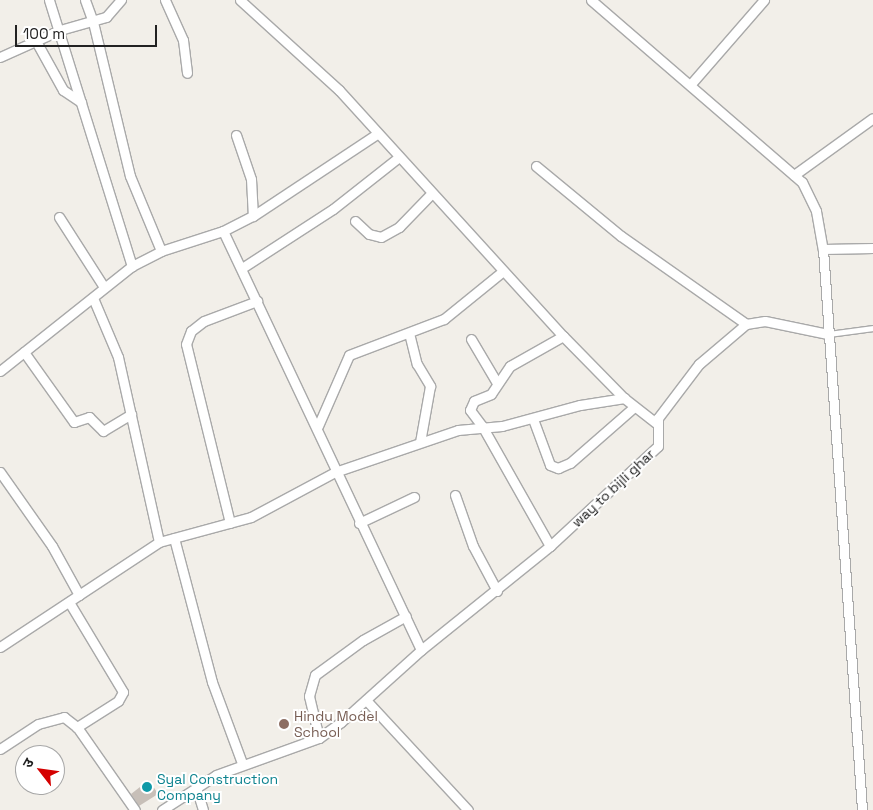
<!DOCTYPE html>
<html>
<head>
<meta charset="utf-8">
<style>
	body { margin:0 }
	#map { position:relative; width:873px; height:810px; overflow:hidden; background:#f2efe9; font-family:"Space Grotesk","Noto Sans Devanagari",sans-serif }
	div>[style] { position:absolute }
	.building>* { inset:0; background:#c7bfb8 }
	.roads { filter:drop-shadow(1px 0 #a9a9a9) drop-shadow(-1px 0 #a9a9a9) drop-shadow(0 1px #a9a9a9) drop-shadow(0 -1px #a9a9a9) }
	.service>* { height:4.5px; margin:-2.25px; padding:0 2.25px; transform-origin:2.25px; border-radius:2.25px; background:#fff }
	.minor>* { height:9px; margin:-4.5px; padding:0 4.5px; transform-origin:4.5px; border-radius:4.5px; background:#fff }
	.dots>* { width:14px; height:14px; translate:-50% -50%; box-sizing:border-box; border:2px solid #fff; border-radius:50% }
	span { translate:-50% -50%; white-space:nowrap; text-align:center; line-height:1.15; -webkit-text-stroke:4px #fff; paint-order:stroke }
	.street-label { font-size:14px; color:#222 }
	.education-label { font-size:14px; color:#785e54 }
	.left { translate:0 -50%; text-align:left }
	.culture-label { font-size:14px; color:#0d838f }
	.north { position:absolute; left:15px; top:745px; width:50px; height:50px; box-sizing:border-box; background:#fff; border:1px solid #a7a7a7; border-radius:50%; rotate:300deg; font-size:14px; font-weight:700; line-height:20px; text-align:center; color:#222 }
	.north::after { content:''; display:block; margin:auto; width:18px; height:22px; background:#d40000; clip-path:polygon(50% 0,100% 100%,50% 72%,0 100%) }
	.scale { position:absolute; left:15px; top:25px; width:142px; height:22px; box-sizing:border-box; border:2px solid #222; border-top:0; padding-left:6px; font-size:15px; line-height:18px; white-space:nowrap; color:#222; -webkit-text-stroke:4px #fff; paint-order:stroke }
</style>
</head>
<body>
<div id="map">
	<div class="building">
		<i style="clip-path:polygon(149px 780px,158px 794px,139px 806px,131px 794px)"></i>
	</div>
	<div class="roads">
		<div class="service">
			<i style="left:829px;top:334px;width:44px;rotate:-7.8deg"></i>
		</div>
		<div class="minor">
			<i style="left:49px;top:0;width:279px;rotate:72.7deg"></i>
			<i style="left:85px;top:0;width:23px;rotate:70deg"></i>
			<i style="left:93px;top:22px;width:158px;rotate:76.5deg"></i>
			<i style="left:130px;top:176px;width:81px;rotate:67.5deg"></i>
			<i style="left:165px;top:0;width:44px;rotate:65.8deg"></i>
			<i style="left:183px;top:40px;width:33px;rotate:83deg"></i>
			<i style="left:240px;top:0;width:134px;rotate:42.3deg"></i>
			<i style="left:339px;top:90px;width:333px;rotate:47.7deg"></i>
			<i style="left:563px;top:336px;width:87px;rotate:45.5deg"></i>
			<i style="left:624px;top:398px;width:41px;rotate:38deg"></i>
			<i style="left:591px;top:0;width:279px;rotate:40.8deg"></i>
			<i style="left:802px;top:182px;width:32px;rotate:64deg"></i>
			<i style="left:816px;top:211px;width:39px;rotate:80deg"></i>
			<i style="left:823px;top:249px;width:562px;rotate:86.02deg"></i>
			<i style="left:37px;top:43px;width:54px;rotate:61deg"></i>
			<i style="left:63px;top:90px;width:22px;rotate:34deg"></i>
			<i style="left:0;top:57px;width:66px;rotate:-24.2deg"></i>
			<i style="left:60px;top:30px;width:48px;rotate:-15.8deg"></i>
			<i style="left:106px;top:17px;width:23px;rotate:-49deg"></i>
			<i style="left:690px;top:85px;width:113px;rotate:-49deg"></i>
			<i style="left:236px;top:135px;width:46px;rotate:71.2deg"></i>
			<i style="left:251px;top:179px;width:37px;rotate:87deg"></i>
			<i style="left:536px;top:166px;width:110px;rotate:39.5deg"></i>
			<i style="left:621px;top:236px;width:153px;rotate:35.1deg"></i>
			<i style="left:794px;top:175px;width:97px;rotate:-35.8deg"></i>
			<i style="left:59px;top:217px;width:83px;rotate:57.3deg"></i>
			<i style="left:355px;top:221px;width:19px;rotate:43deg"></i>
			<i style="left:369px;top:234px;width:12px;rotate:14deg"></i>
			<i style="left:381px;top:237px;width:21px;rotate:-29deg"></i>
			<i style="left:399px;top:227px;width:47px;rotate:-45.9deg"></i>
			<i style="left:223px;top:231px;width:463px;rotate:64.7deg"></i>
			<i style="left:823px;top:249px;width:50px;rotate:-1.1deg"></i>
			<i style="left:242px;top:268px;width:108px;rotate:-33deg"></i>
			<i style="left:333px;top:209px;width:84px;rotate:-38.2deg"></i>
			<i style="left:93px;top:298px;width:64px;rotate:67deg"></i>
			<i style="left:118px;top:357px;width:189px;rotate:77.5deg"></i>
			<i style="left:409px;top:333px;width:32px;rotate:76deg"></i>
			<i style="left:417px;top:364px;width:26px;rotate:59deg"></i>
			<i style="left:430px;top:386px;width:57px;rotate:100.1deg"></i>
			<i style="left:471px;top:339px;width:51px;rotate:59.4deg"></i>
			<i style="left:24px;top:352px;width:86px;rotate:54.5deg"></i>
			<i style="left:74px;top:422px;width:16px;rotate:-18deg"></i>
			<i style="left:89px;top:417px;width:20px;rotate:45deg"></i>
			<i style="left:103px;top:431px;width:33px;rotate:-31deg"></i>
			<i style="left:0;top:371px;width:169px;rotate:-38.5deg"></i>
			<i style="left:132px;top:266px;width:33px;rotate:-27deg"></i>
			<i style="left:161px;top:251px;width:65px;rotate:-17.9deg"></i>
			<i style="left:223px;top:231px;width:34px;rotate:-27deg"></i>
			<i style="left:253px;top:216px;width:149px;rotate:-33.5deg"></i>
			<i style="left:533px;top:419px;width:49px;rotate:69.7deg"></i>
			<i style="left:550px;top:465px;width:9px;rotate:21deg"></i>
			<i style="left:558px;top:468px;width:13px;rotate:-23deg"></i>
			<i style="left:570px;top:463px;width:85px;rotate:-41.2deg"></i>
			<i style="left:318px;top:426px;width:77px;rotate:-66.4deg"></i>
			<i style="left:349px;top:355px;width:102px;rotate:-20.8deg"></i>
			<i style="left:444px;top:319px;width:76px;rotate:-39.1deg"></i>
			<i style="left:0;top:472px;width:90px;rotate:54.9deg"></i>
			<i style="left:52px;top:546px;width:56px;rotate:61.1deg"></i>
			<i style="left:455px;top:495px;width:54px;rotate:70.6deg"></i>
			<i style="left:473px;top:546px;width:51px;rotate:61.9deg"></i>
			<i style="left:230px;top:523px;width:184px;rotate:-103.8deg"></i>
			<i style="left:186px;top:344px;width:14px;rotate:-69deg"></i>
			<i style="left:191px;top:331px;width:16px;rotate:-38deg"></i>
			<i style="left:204px;top:321px;width:57px;rotate:-20.7deg"></i>
			<i style="left:359px;top:523px;width:61px;rotate:-25.3deg"></i>
			<i style="left:174px;top:538px;width:149px;rotate:75.2deg"></i>
			<i style="left:212px;top:682px;width:86px;rotate:69.7deg"></i>
			<i style="left:550px;top:546px;width:138px;rotate:-119.5deg"></i>
			<i style="left:482px;top:426px;width:20px;rotate:-127deg"></i>
			<i style="left:470px;top:410px;width:10px;rotate:-66deg"></i>
			<i style="left:474px;top:401px;width:18px;rotate:-22deg"></i>
			<i style="left:491px;top:394px;width:34px;rotate:-56deg"></i>
			<i style="left:510px;top:366px;width:61px;rotate:-29.5deg"></i>
			<i style="left:69px;top:602px;width:105px;rotate:59deg"></i>
			<i style="left:123px;top:692px;width:10px;rotate:119deg"></i>
			<i style="left:118px;top:701px;width:49px;rotate:147.6deg"></i>
			<i style="left:0;top:647px;width:191px;rotate:-33.4deg"></i>
			<i style="left:159px;top:542px;width:95px;rotate:-15.2deg"></i>
			<i style="left:251px;top:517px;width:95px;rotate:-28.2deg"></i>
			<i style="left:335px;top:472px;width:130px;rotate:-18.9deg"></i>
			<i style="left:458px;top:430px;width:44px;rotate:-5.2deg"></i>
			<i style="left:502px;top:426px;width:81px;rotate:-15.1deg"></i>
			<i style="left:580px;top:405px;width:45px;rotate:-9deg"></i>
			<i style="left:366px;top:700px;width:150px;rotate:47.2deg"></i>
			<i style="left:319px;top:738px;width:43px;rotate:-103.4deg"></i>
			<i style="left:309px;top:696px;width:22px;rotate:-74deg"></i>
			<i style="left:315px;top:675px;width:59px;rotate:-36.1deg"></i>
			<i style="left:363px;top:640px;width:49px;rotate:-29.2deg"></i>
			<i style="left:0;top:749px;width:45px;rotate:-33.3deg"></i>
			<i style="left:38px;top:724px;width:27px;rotate:-15deg"></i>
			<i style="left:64px;top:717px;width:16px;rotate:38deg"></i>
			<i style="left:77px;top:727px;width:101px;rotate:55.1deg"></i>
			<i style="left:196px;top:787px;width:24px;rotate:73deg"></i>
			<i style="left:162px;top:810px;width:64px;rotate:-32.9deg"></i>
			<i style="left:216px;top:775px;width:109px;rotate:-19.8deg"></i>
			<i style="left:319px;top:738px;width:27px;rotate:-36deg"></i>
			<i style="left:341px;top:722px;width:108px;rotate:-42deg"></i>
			<i style="left:421px;top:650px;width:166px;rotate:-38.9deg"></i>
			<i style="left:550px;top:546px;width:147px;rotate:-42.8deg"></i>
			<i style="left:658px;top:446px;width:28px;rotate:-90deg"></i>
			<i style="left:658px;top:418px;width:68px;rotate:-52.8deg"></i>
			<i style="left:699px;top:364px;width:62px;rotate:-40.4deg"></i>
			<i style="left:746px;top:324px;width:19px;rotate:-9deg"></i>
			<i style="left:765px;top:321px;width:64px;rotate:11.7deg"></i>
		</div>
	</div>
	<div class="dots">
		<i style="left:284px;top:724px;background:#8d6e63"></i>
		<i style="left:147px;top:787px;background:#0f9aa8"></i>
	</div>
	<div class="street-label">
		<span style="left:613px;top:488px;rotate:-43deg">way to bijli ghar</span>
	</div>
	<div class="education-label">
		<span class="left" style="left:294px;top:724px">Hindu Model<br>School</span>
	</div>
	<div class="culture-label">
		<span class="left" style="left:157px;top:787px">Syal Construction<br>Company</span>
	</div>
	<div class="north">उ</div>
	<div class="scale">100 m</div>
</div>
</body>
</html>
